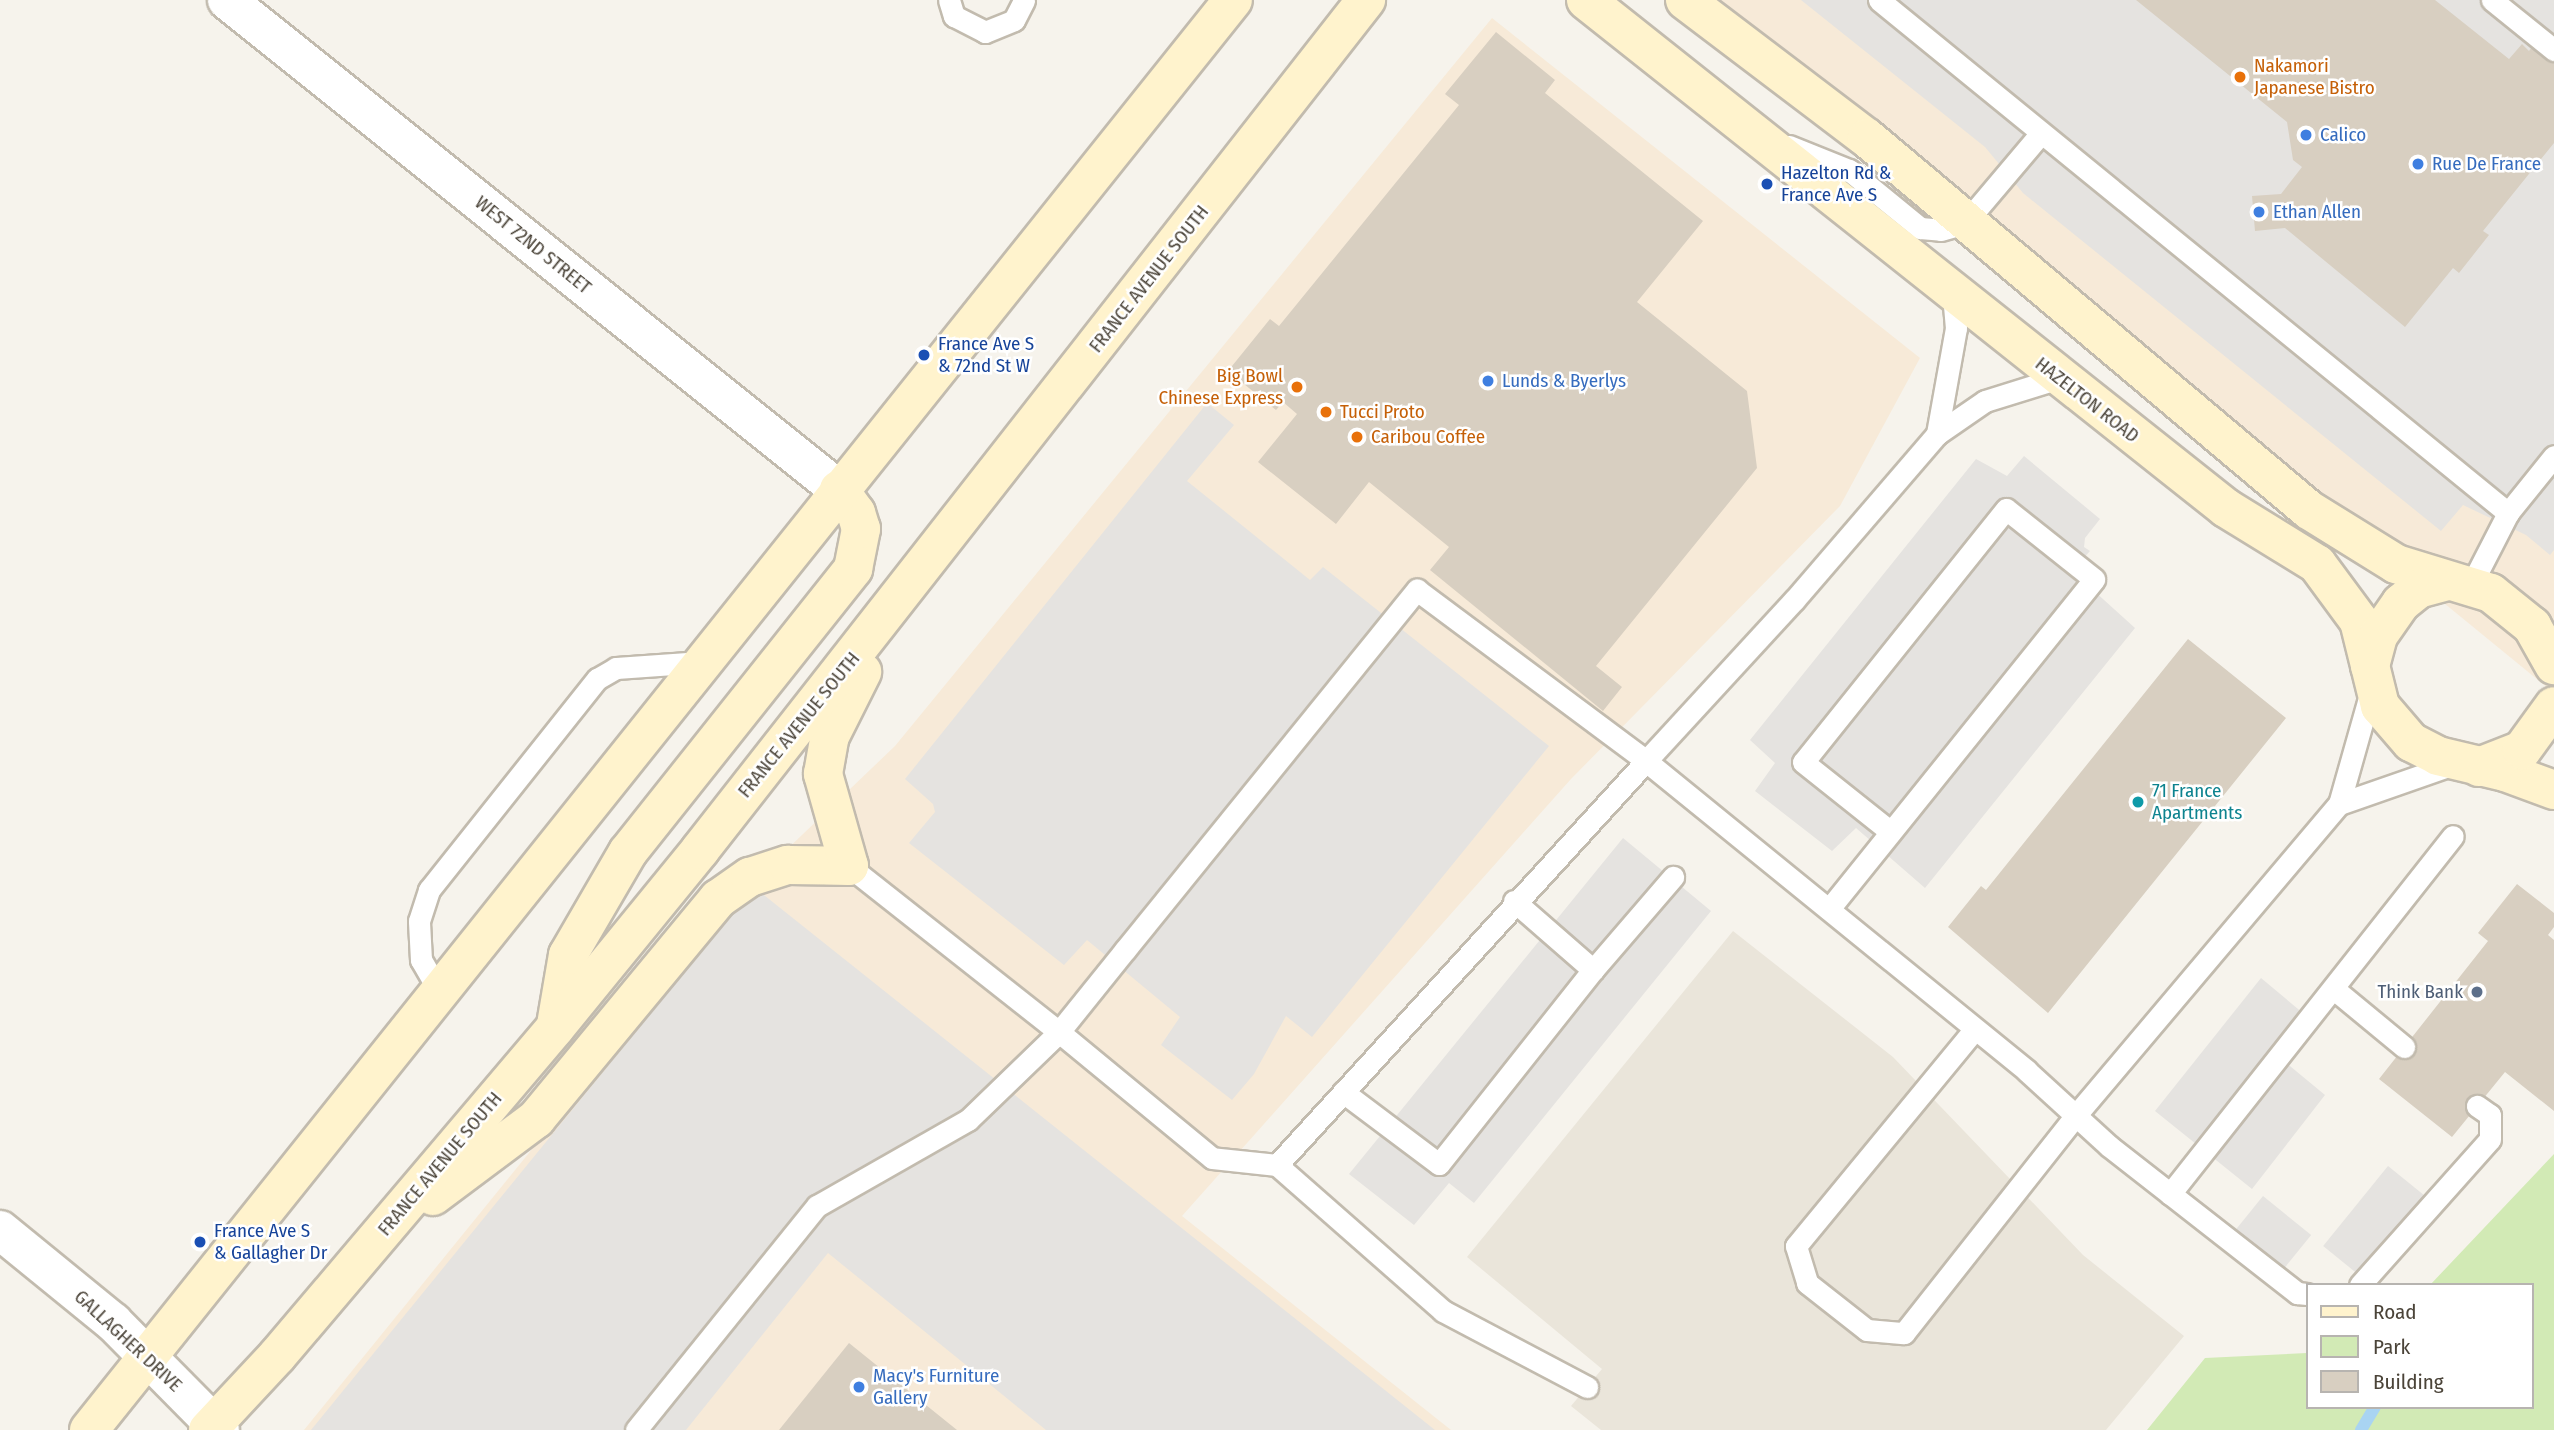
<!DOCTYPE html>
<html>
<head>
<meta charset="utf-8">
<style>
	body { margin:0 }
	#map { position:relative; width:2554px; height:1430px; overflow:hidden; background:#f6f3ec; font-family:"Fira Sans Condensed",sans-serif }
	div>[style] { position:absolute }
	.residential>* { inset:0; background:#eae5da }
	.commercial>* { inset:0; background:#f7ead8 }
	.green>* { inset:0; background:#d2eab5 }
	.parking>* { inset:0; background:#e5e3e0; transform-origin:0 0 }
	.stream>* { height:12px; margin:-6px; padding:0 6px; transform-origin:6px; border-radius:6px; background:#a9d4f2 }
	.building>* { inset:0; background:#d8cfc1 }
	.roads { filter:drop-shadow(2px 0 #c2bbae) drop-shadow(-2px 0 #c2bbae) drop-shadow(0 2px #c2bbae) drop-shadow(0 -2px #c2bbae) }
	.lane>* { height:21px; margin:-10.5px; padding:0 10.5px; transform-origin:10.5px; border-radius:10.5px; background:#fff }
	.street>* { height:38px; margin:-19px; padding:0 19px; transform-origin:19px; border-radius:19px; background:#fff }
	.secondary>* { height:38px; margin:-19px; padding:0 19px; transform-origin:19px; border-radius:19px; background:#fff3cd }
	.dots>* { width:19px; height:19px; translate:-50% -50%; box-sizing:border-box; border:4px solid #fff; border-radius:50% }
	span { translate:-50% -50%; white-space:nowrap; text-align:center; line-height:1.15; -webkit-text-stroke:5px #fff; paint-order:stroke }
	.food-label { font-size:19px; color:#c56008 }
	.left { translate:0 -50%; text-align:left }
	.right { translate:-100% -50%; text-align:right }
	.shop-label { font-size:19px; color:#366cbe }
	.transit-label { font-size:19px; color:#164399 }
	.street-label { font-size:19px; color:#4b4439 }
	.culture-label { font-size:19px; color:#0d838f }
	.service-label { font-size:19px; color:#4e5e75 }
	.legend { position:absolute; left:2306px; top:1283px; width:228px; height:126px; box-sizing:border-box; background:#fff; border:2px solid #b7b4b0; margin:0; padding:9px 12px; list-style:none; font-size:21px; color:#4b4439 }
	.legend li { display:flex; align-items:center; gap:14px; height:35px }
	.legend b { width:35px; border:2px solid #b7b4b0 }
</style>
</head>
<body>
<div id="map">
	<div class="residential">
		<i style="clip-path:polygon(1733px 931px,1893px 1057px,2083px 1255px,2184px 1336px,2106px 1430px,1601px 1430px,1571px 1406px,1602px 1369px,1467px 1257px)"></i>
	</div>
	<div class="commercial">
		<i style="clip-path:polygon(1706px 0,2554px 0,2554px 693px)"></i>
		<i style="clip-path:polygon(1492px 18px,1920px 358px,1840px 506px,1571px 779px,1182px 1216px,1451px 1430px,304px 1430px,735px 899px,895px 746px)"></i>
	</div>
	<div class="green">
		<i style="clip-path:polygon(2554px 1154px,2554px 1430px,2147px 1430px,2205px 1358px,2307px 1353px,2307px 1407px,2531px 1407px,2531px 1285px,2430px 1285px)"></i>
	</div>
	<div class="parking">
		<i style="clip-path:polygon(1801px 0,2554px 0,2554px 550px,2550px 555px,2526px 535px,2463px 505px,2441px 531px,2023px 193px,1985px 147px)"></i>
		<i style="clip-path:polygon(1207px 403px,1234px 425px,1187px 481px,1310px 580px,1323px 567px,1549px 746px,1312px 1037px,1286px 1016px,1254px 1074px,1232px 1100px,1161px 1045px,1180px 1017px,1087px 940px,1064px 965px,909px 843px,935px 812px,933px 804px,905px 779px)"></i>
		<i style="clip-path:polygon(2024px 456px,2100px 519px,2085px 538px,2084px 547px,2090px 551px,2072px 571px,2135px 628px,1925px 888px,1856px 828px,1832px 851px,1755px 791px,1775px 763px,1750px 740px,1976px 459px,2007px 476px)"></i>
		<i style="clip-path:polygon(1623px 838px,1711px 911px,1474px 1203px,1449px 1183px,1414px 1225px,1349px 1174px)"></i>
		<i style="clip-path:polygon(754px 887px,1435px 1430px,1046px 1430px,828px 1253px,686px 1430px,311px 1430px)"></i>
		<i style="clip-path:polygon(2261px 978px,2310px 1019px,2279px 1057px,2325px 1095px,2252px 1189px,2155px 1111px)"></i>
		<i style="left:2388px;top:1166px;width:58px;height:103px;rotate:39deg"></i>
		<i style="left:2263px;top:1196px;width:62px;height:55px;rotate:39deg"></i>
	</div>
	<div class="stream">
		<i style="left:2361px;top:1430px;width:27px;rotate:-59deg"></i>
	</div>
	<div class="building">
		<i style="clip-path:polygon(2136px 0,2435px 0,2509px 59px,2522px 44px,2529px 51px,2534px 44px,2554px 60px,2554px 143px,2483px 231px,2489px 235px,2459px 273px,2453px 268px,2405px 327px,2285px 228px,2255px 231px,2252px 196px,2281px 194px,2302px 167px,2293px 160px,2287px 122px)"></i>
		<i style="clip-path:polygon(1496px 32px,1555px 80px,1545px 93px,1703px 221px,1637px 302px,1747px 391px,1757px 468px,1596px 666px,1622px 687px,1603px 711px,1430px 570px,1449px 547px,1369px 482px,1336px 524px,1258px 462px,1297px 414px,1283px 402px,1276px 410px,1228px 371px,1270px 319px,1279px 326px,1459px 105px,1445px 94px)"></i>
		<i style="clip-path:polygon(2188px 639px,2286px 718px,2048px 1013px,1948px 927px,1981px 886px,1986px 890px)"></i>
		<i style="clip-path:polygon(2517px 884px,2554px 913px,2554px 927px,2548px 935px,2554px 940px,2554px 1111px,2505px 1072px,2452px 1137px,2379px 1079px,2488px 941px,2478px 933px)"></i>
		<i style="clip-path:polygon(849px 1343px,957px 1430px,779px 1430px)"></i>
	</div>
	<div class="roads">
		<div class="lane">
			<i style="left:949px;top:0;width:17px;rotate:73deg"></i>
			<i style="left:954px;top:16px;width:35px;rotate:27deg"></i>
			<i style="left:985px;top:32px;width:31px;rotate:-22deg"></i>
			<i style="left:1014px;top:20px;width:22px;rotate:-63deg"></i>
			<i style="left:1879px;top:0;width:812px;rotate:39.2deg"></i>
			<i style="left:2508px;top:513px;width:73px;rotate:-51.1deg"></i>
			<i style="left:2492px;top:0;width:80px;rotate:38.9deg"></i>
			<i style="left:1789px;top:146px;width:65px;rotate:21.8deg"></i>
			<i style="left:1849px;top:170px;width:92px;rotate:39.2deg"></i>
			<i style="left:1920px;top:228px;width:21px;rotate:5deg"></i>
			<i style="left:1941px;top:230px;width:25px;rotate:-16deg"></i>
			<i style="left:1965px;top:223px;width:118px;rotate:-49.8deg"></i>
			<i style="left:1953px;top:294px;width:34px;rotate:85deg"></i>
			<i style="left:1956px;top:328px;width:108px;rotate:100.2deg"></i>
			<i style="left:1937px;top:434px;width:58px;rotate:-34.5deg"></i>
			<i style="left:1985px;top:401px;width:77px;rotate:-17.3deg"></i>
			<i style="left:1937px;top:434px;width:219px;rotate:130.7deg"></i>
			<i style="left:1794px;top:600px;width:219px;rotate:132.6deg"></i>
			<i style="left:1646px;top:761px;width:491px;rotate:39.1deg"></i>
			<i style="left:2027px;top:1071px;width:111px;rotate:42.4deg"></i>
			<i style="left:2109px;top:1146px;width:239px;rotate:38deg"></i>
			<i style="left:2297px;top:1293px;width:10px;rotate:6deg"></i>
			<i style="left:2471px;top:585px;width:81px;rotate:-62.8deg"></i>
			<i style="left:2371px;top:691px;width:117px;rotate:105.8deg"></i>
			<i style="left:2339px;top:804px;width:122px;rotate:-19.2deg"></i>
			<i style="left:1514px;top:901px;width:105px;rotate:41.1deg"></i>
			<i style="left:1593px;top:970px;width:123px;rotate:-49.3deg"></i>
			<i style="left:1829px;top:909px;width:423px;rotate:-51.2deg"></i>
			<i style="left:2094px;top:579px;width:112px;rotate:-141.5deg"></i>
			<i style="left:2006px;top:509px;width:324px;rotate:128.7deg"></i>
			<i style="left:1803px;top:762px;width:112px;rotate:38.5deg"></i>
			<i style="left:2334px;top:989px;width:91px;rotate:39.6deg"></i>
			<i style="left:439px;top:991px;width:36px;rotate:-120deg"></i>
			<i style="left:421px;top:960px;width:39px;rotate:-93deg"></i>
			<i style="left:419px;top:921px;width:33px;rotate:-72deg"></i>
			<i style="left:429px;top:890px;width:270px;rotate:-51.5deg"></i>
			<i style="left:597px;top:679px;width:22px;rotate:-30deg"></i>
			<i style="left:616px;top:668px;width:86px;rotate:-4deg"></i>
			<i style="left:1974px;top:1030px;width:280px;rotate:129.5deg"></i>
			<i style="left:1796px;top:1246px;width:39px;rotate:73deg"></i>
			<i style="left:1807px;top:1283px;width:76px;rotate:38.1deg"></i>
			<i style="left:1867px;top:1330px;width:37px;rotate:5deg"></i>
			<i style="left:1904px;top:1333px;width:278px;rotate:-51.7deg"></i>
			<i style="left:2076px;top:1115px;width:407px;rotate:-49.8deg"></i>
			<i style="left:1343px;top:1092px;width:120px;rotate:36.9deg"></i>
			<i style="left:1439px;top:1164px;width:248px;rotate:-51.6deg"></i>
			<i style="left:1277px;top:1165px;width:221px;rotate:41.3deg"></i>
			<i style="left:1443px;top:1311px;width:163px;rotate:27.8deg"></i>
			<i style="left:2170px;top:1194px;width:456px;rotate:-51.7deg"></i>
			<i style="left:2360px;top:1285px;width:195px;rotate:-48.3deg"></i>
			<i style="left:2490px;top:1139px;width:24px;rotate:-90deg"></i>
			<i style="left:2490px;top:1115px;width:16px;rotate:-145deg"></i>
			<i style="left:636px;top:1430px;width:288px;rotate:-51.1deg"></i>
			<i style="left:817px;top:1206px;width:174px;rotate:-29.7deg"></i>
			<i style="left:968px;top:1120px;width:120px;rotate:-44deg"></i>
			<i style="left:1054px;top:1037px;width:7px;rotate:-45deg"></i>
			<i style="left:1059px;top:1032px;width:105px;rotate:-51.2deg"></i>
			<i style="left:1125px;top:950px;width:464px;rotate:-51deg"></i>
			<i style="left:1417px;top:590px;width:286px;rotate:36.7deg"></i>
			<i style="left:1646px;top:761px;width:547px;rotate:132.41deg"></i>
			<i style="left:1277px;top:1165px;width:65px;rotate:-173.9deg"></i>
			<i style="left:1212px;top:1158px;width:198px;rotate:-140.5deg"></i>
			<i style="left:1059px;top:1032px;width:268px;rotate:-141.7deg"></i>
		</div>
		<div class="street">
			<i style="left:227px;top:0;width:784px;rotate:38.68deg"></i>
			<i style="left:0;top:1230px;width:146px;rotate:39.2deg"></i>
			<i style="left:113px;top:1322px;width:152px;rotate:45.3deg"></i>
		</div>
		<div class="secondary">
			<i style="left:1586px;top:0;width:817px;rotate:38.44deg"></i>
			<i style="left:2226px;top:508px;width:107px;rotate:31.6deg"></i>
			<i style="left:2317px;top:564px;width:71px;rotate:53.6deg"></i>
			<i style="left:2359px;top:621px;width:88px;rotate:76.1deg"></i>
			<i style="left:2380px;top:706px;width:48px;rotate:49.3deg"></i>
			<i style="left:2411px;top:742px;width:30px;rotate:27deg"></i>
			<i style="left:2438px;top:756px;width:69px;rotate:13.4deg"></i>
			<i style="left:2505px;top:772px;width:52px;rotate:20.2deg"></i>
			<i style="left:1685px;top:0;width:228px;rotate:37.2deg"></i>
			<i style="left:1867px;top:138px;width:578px;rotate:40.08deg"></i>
			<i style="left:2309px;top:510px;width:102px;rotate:31.8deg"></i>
			<i style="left:2396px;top:564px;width:99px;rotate:17deg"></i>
			<i style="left:2491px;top:593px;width:53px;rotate:38.8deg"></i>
			<i style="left:2532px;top:626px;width:45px;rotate:60.6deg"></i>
			<i style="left:2370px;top:666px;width:31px;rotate:-75deg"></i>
			<i style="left:2378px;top:636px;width:40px;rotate:-55.1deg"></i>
			<i style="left:2401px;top:603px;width:22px;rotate:-39deg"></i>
			<i style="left:2418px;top:589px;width:28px;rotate:-15deg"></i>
			<i style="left:2479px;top:767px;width:46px;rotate:-21.6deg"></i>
			<i style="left:2522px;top:750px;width:54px;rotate:-54deg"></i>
			<i style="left:556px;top:1025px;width:71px;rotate:-80.3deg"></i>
			<i style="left:568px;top:955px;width:119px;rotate:-59.8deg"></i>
			<i style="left:628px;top:852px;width:362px;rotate:-51.5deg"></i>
			<i style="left:853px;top:569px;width:41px;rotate:-78.7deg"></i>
			<i style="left:861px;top:529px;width:17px;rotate:-107deg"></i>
			<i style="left:856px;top:513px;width:29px;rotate:-126deg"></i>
			<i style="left:433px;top:1196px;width:129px;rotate:-36.8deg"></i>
			<i style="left:536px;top:1119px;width:286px;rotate:-50.4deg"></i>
			<i style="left:718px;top:899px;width:39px;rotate:-35deg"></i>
			<i style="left:750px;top:877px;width:40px;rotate:-18deg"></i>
			<i style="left:788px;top:865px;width:61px;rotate:0.9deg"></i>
			<i style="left:849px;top:866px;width:96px;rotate:-105.8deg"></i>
			<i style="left:823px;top:774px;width:39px;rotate:-80deg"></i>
			<i style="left:830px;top:736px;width:72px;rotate:-63.4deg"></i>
			<i style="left:89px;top:1430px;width:1831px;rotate:-51.34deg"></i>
			<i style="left:208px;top:1430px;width:101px;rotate:-47deg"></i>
			<i style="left:277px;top:1356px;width:430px;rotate:-49.7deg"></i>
			<i style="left:555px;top:1028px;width:230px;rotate:-50.8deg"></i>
			<i style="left:700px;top:850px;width:1080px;rotate:-51.92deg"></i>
		</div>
	</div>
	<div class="dots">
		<i style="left:2240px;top:77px;background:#e8710a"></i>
		<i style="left:2306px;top:135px;background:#3f7fe0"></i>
		<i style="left:2418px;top:164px;background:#3f7fe0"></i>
		<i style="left:1767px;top:184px;background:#1a4fb4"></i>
		<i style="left:2259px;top:212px;background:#3f7fe0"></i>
		<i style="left:924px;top:355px;background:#1a4fb4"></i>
		<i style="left:1488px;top:381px;background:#3f7fe0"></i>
		<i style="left:1297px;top:387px;background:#e8710a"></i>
		<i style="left:1326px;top:412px;background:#e8710a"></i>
		<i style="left:1357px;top:437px;background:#e8710a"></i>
		<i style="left:2138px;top:802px;background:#0f9aa8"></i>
		<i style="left:2477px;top:992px;background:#5c6f8a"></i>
		<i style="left:200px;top:1242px;background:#1a4fb4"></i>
		<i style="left:859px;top:1387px;background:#3f7fe0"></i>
	</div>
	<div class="food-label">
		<span class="left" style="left:2254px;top:77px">Nakamori<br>Japanese Bistro</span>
		<span class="right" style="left:1283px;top:387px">Big Bowl<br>Chinese Express</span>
		<span class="left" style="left:1340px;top:412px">Tucci Proto</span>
		<span class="left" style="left:1371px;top:437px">Caribou Coffee</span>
	</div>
	<div class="shop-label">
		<span class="left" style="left:2320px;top:135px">Calico</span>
		<span class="left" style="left:2432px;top:164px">Rue De France</span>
		<span class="left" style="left:2273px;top:212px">Ethan Allen</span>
		<span class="left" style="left:1502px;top:381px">Lunds &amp; Byerlys</span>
		<span class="left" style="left:873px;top:1387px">Macy's Furniture<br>Gallery</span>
	</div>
	<div class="transit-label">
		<span class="left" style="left:1781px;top:184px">Hazelton Rd &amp;<br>France Ave S</span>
		<span class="left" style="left:938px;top:355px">France Ave S<br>&amp; 72nd St W</span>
		<span class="left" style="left:214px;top:1242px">France Ave S<br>&amp; Gallagher Dr</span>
	</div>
	<div class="street-label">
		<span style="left:533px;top:245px;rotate:39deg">WEST 72ND STREET</span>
		<span style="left:1149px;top:279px;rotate:-52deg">FRANCE AVENUE SOUTH</span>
		<span style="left:2087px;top:400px;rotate:38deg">HAZELTON ROAD</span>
		<span style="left:799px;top:725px;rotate:-51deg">FRANCE AVENUE SOUTH</span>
		<span style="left:440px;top:1164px;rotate:-50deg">FRANCE AVENUE SOUTH</span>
		<span style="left:128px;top:1341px;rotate:43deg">GALLAGHER DRIVE</span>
	</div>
	<div class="culture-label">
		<span class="left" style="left:2152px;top:802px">71 France<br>Apartments</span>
	</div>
	<div class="service-label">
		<span class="right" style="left:2463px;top:992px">Think Bank</span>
	</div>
	<ul class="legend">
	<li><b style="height:9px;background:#fff3cd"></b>Road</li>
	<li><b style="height:19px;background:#d2eab5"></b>Park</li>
	<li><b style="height:19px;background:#d8cfc1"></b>Building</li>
	</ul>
</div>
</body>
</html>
